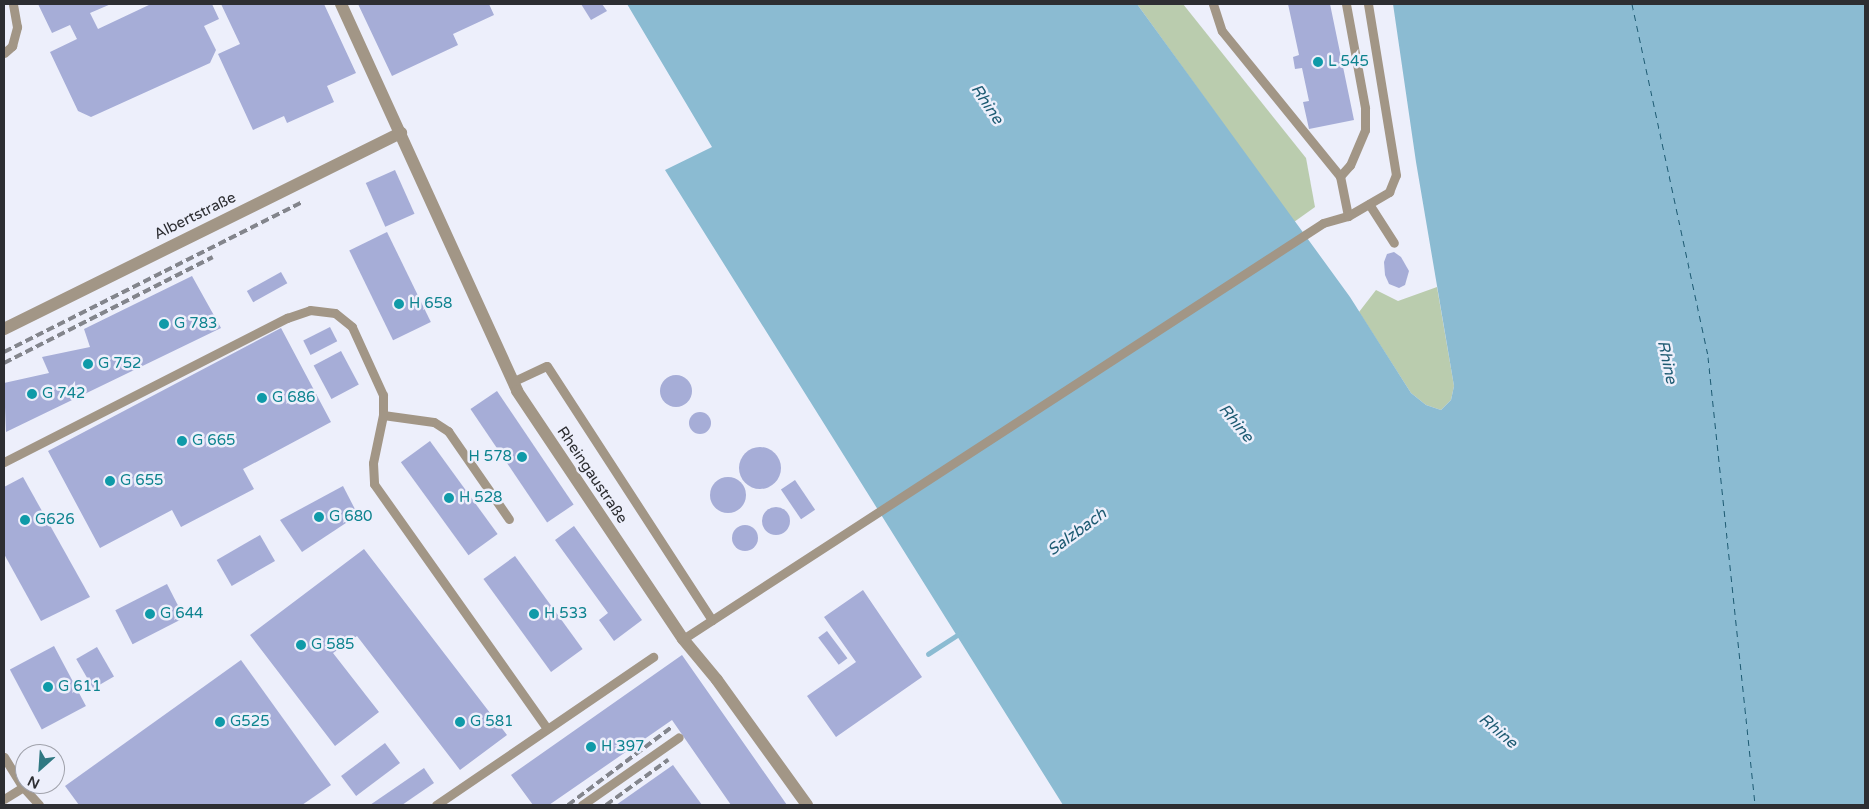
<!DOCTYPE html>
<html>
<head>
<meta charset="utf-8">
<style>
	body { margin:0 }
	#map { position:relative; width:1869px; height:809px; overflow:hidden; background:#edeffb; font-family:"Varela Round",sans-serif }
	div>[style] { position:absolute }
	.green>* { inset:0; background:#baccae }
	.water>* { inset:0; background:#8bbbd2 }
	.stream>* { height:4.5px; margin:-2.25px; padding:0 2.25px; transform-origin:2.25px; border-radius:2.25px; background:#8bbbd2 }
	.ferry>* { height:1px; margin-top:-0.5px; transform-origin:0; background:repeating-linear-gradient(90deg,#1d5a72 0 6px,transparent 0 11px) }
	.building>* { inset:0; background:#a6add7; transform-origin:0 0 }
	.round { border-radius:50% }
	.service>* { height:9px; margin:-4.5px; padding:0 4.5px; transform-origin:4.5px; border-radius:4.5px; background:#a29686 }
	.tertiary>* { height:12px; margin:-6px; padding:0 6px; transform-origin:6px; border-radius:6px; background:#a29686 }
	.rail>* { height:4px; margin-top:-2px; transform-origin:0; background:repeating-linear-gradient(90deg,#83858c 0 8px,transparent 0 12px) }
	.dots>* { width:14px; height:14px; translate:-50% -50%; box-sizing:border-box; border:2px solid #edeffb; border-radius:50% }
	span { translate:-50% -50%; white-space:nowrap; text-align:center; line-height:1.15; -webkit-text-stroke:5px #edeffb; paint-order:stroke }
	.culture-label { font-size:15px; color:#0d838f }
	.left { translate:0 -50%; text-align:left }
	.right { translate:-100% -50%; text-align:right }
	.street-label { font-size:15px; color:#2d2e32 }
	.water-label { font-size:16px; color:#1d5a72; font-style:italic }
	.frame { position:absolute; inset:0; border:5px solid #2d2e32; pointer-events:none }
	.north { position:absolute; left:15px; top:744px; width:50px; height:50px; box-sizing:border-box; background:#edeffb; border:1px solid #a0a2ab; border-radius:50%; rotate:206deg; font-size:14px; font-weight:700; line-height:20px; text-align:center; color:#2d2e32 }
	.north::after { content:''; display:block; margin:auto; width:18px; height:22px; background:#307882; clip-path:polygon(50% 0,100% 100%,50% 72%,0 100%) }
</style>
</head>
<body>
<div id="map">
	<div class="green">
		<i style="clip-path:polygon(1137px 4px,1183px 4px,1306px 158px,1315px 207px,1294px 222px)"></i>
		<i style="clip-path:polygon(1437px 287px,1454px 386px,1451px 400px,1441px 410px,1426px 405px,1411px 393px,1359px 312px,1376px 290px,1398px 301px)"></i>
	</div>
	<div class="water">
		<i style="clip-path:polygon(627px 4px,1137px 4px,1350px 297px,1411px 393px,1426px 405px,1441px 410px,1451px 400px,1454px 386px,1416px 162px,1393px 4px,1865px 4px,1865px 805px,1063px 805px,665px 170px,712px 147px)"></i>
	</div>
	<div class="stream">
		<i style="left:928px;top:654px;width:38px;rotate:-33deg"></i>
	</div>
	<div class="ferry">
		<i style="left:1632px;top:4px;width:361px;rotate:77.8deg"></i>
		<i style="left:1708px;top:357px;width:450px;rotate:84deg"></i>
	</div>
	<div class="building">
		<i style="clip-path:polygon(38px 4px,111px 4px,90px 13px,98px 29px,151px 4px,212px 4px,219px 19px,204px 26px,216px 50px,210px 63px,91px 117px,78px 111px,50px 52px,77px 39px,70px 25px,52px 33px)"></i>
		<i style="clip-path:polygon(221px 4px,324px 4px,356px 73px,327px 86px,334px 102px,287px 123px,284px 116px,253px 130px,218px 54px,240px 44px)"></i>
		<i style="clip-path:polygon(358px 4px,489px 4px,494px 15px,453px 34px,458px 45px,392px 76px)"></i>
		<i style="clip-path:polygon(581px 4px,602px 4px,607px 11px,591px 20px)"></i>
		<i style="clip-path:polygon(1288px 4px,1330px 4px,1354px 120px,1309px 129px,1303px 102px,1309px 101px,1302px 68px,1295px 69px,1293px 57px,1299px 55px)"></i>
		<i style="left:395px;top:170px;width:48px;height:32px;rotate:66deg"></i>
		<i style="left:387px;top:232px;width:100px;height:42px;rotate:64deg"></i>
		<i style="clip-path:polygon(1394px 252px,1401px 257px,1409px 271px,1405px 285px,1399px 288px,1389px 284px,1385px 275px,1384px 262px,1387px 254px)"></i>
		<i style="left:281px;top:272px;width:13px;height:39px;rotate:61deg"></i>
		<i style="clip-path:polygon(192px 276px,221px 328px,6px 432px,4px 383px,49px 373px,42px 357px,90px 347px,84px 329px)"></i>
		<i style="left:330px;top:327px;width:16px;height:30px;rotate:63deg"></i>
		<i style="clip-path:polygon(281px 328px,331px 422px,243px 469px,254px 489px,181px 527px,172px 510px,100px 548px,48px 451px)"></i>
		<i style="left:341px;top:351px;width:38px;height:31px;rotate:62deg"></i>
		<i class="round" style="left:660px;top:375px;width:32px;height:32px"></i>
		<i style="left:497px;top:391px;width:137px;height:32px;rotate:56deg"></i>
		<i class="round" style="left:689px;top:412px;width:22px;height:22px"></i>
		<i style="left:430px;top:441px;width:115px;height:36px;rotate:54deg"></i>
		<i class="round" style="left:739px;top:447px;width:42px;height:42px"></i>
		<i style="clip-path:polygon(23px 477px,90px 597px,41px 621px,4px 554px,4px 487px)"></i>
		<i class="round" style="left:710px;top:477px;width:36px;height:36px"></i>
		<i style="left:795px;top:480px;width:36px;height:17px;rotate:56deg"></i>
		<i style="clip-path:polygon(343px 486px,358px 515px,302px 552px,280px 520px)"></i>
		<i class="round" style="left:762px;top:507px;width:28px;height:28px"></i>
		<i class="round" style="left:732px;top:525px;width:26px;height:26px"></i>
		<i style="clip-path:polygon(574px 526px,642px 620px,614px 641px,599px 620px,608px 613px,555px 540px)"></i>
		<i style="left:260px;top:535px;width:30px;height:50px;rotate:60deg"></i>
		<i style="clip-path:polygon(364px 549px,507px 735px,460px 770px,357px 636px,333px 653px,379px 712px,335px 746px,250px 635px)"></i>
		<i style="left:515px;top:556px;width:115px;height:39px;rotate:54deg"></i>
		<i style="left:167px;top:584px;width:38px;height:58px;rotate:63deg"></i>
		<i style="clip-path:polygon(863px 590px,922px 677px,836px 737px,807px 696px,856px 662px,824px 617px)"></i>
		<i style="left:827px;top:631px;width:34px;height:11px;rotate:53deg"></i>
		<i style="left:54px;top:646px;width:68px;height:50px;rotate:62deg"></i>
		<i style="left:97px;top:647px;width:34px;height:24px;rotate:60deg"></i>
		<i style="clip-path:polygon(682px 655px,787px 805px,731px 805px,672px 720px,549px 805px,533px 805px,511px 775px)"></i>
		<i style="clip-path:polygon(241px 660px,331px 785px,302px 805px,79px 805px,65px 786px)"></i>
		<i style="left:385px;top:743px;width:25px;height:55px;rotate:53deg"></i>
		<i style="clip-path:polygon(673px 765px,702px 805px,616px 805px)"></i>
		<i style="clip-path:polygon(424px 768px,434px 783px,402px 805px,370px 805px)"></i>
	</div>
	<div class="service">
		<i style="left:1213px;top:4px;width:28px;rotate:72deg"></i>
		<i style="left:1222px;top:31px;width:187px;rotate:50.9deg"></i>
		<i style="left:1346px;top:4px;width:106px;rotate:79.6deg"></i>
		<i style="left:1365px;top:108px;width:22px;rotate:90deg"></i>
		<i style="left:1365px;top:130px;width:38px;rotate:113deg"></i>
		<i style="left:1350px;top:165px;width:15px;rotate:132deg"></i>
		<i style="left:1340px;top:176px;width:41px;rotate:78.7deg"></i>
		<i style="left:4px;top:53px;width:11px;rotate:-41deg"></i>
		<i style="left:12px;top:46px;width:20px;rotate:-75deg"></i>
		<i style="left:17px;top:27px;width:23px;rotate:-100deg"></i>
		<i style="left:1369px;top:204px;width:46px;rotate:57.3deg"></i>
		<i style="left:512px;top:382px;width:38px;rotate:-25deg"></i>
		<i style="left:547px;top:366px;width:303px;rotate:57deg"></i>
		<i style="left:383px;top:415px;width:51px;rotate:7.8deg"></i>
		<i style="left:434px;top:422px;width:17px;rotate:33deg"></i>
		<i style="left:448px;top:431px;width:107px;rotate:55.3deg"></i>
		<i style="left:4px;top:462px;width:318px;rotate:-27deg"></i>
		<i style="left:287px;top:318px;width:24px;rotate:-19deg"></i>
		<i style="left:310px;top:310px;width:25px;rotate:7deg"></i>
		<i style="left:335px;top:313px;width:22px;rotate:39deg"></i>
		<i style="left:352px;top:327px;width:75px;rotate:65.5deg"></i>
		<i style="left:383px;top:395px;width:20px;rotate:90deg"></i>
		<i style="left:383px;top:415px;width:49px;rotate:101.8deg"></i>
		<i style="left:373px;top:463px;width:21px;rotate:87deg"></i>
		<i style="left:374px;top:484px;width:299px;rotate:54.7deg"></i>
		<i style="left:683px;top:639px;width:763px;rotate:-33.02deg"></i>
		<i style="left:1323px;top:223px;width:26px;rotate:-16deg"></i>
		<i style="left:1348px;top:216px;width:48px;rotate:-30.3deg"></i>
		<i style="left:1389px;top:192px;width:18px;rotate:-68deg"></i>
		<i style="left:1396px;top:175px;width:173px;rotate:-99.3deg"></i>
		<i style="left:4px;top:757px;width:36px;rotate:58deg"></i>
		<i style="left:4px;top:799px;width:22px;rotate:-32deg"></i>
		<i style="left:23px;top:787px;width:24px;rotate:48deg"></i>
		<i style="left:436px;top:805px;width:263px;rotate:-34.3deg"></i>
		<i style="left:582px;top:805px;width:118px;rotate:-35deg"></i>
	</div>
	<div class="tertiary">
		<i style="left:341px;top:4px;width:425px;rotate:65.5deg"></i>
		<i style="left:517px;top:391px;width:298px;rotate:56.2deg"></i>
		<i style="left:683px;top:639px;width:53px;rotate:50.3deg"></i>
		<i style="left:717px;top:680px;width:154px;rotate:54.2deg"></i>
		<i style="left:4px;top:329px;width:443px;rotate:-26.3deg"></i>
	</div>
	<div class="rail">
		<i style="left:4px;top:352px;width:334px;rotate:-26.7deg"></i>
		<i style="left:4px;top:363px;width:234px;rotate:-26.9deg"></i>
		<i style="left:568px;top:805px;width:130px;rotate:-36.9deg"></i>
		<i style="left:606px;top:805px;width:77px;rotate:-36deg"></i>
	</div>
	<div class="dots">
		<i style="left:1318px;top:62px;background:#0f9aa8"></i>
		<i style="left:399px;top:304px;background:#0f9aa8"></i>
		<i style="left:164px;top:324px;background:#0f9aa8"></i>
		<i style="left:88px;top:364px;background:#0f9aa8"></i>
		<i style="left:32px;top:394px;background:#0f9aa8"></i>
		<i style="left:262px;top:398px;background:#0f9aa8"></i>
		<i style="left:182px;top:441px;background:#0f9aa8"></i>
		<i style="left:522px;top:457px;background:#0f9aa8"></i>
		<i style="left:110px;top:481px;background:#0f9aa8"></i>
		<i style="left:449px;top:498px;background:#0f9aa8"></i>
		<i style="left:319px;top:517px;background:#0f9aa8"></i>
		<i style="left:25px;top:520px;background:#0f9aa8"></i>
		<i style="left:150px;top:614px;background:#0f9aa8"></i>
		<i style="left:534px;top:614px;background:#0f9aa8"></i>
		<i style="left:301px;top:645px;background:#0f9aa8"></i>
		<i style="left:48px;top:687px;background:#0f9aa8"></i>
		<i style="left:220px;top:722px;background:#0f9aa8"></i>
		<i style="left:460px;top:722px;background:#0f9aa8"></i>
		<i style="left:591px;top:747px;background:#0f9aa8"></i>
	</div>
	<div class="culture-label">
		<span class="left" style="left:1328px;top:62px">L 545</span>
		<span class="left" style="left:409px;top:304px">H 658</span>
		<span class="left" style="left:174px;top:324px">G 783</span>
		<span class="left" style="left:98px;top:364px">G 752</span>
		<span class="left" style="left:42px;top:394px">G 742</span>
		<span class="left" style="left:272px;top:398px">G 686</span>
		<span class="left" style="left:192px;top:441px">G 665</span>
		<span class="right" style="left:512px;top:457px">H 578</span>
		<span class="left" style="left:120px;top:481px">G 655</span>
		<span class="left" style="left:459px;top:498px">H 528</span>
		<span class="left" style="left:329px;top:517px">G 680</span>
		<span class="left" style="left:35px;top:520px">G626</span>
		<span class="left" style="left:160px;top:614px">G 644</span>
		<span class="left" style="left:544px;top:614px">H 533</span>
		<span class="left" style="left:311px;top:645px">G 585</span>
		<span class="left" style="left:58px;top:687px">G 611</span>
		<span class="left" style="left:230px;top:722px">G525</span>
		<span class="left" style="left:470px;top:722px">G 581</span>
		<span class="left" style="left:601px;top:747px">H 397</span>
	</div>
	<div class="street-label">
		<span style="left:195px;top:216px;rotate:-26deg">Albertstraße</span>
		<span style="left:592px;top:475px;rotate:56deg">Rheingaustraße</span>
	</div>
	<div class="water-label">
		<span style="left:987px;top:104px;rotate:56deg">Rhine</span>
		<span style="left:1667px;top:362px;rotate:78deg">Rhine</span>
		<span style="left:1236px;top:423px;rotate:50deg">Rhine</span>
		<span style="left:1077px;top:532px;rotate:-36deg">Salzbach</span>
		<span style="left:1498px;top:731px;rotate:40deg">Rhine</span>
	</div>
	<div class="frame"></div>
	<div class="north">N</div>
</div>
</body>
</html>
